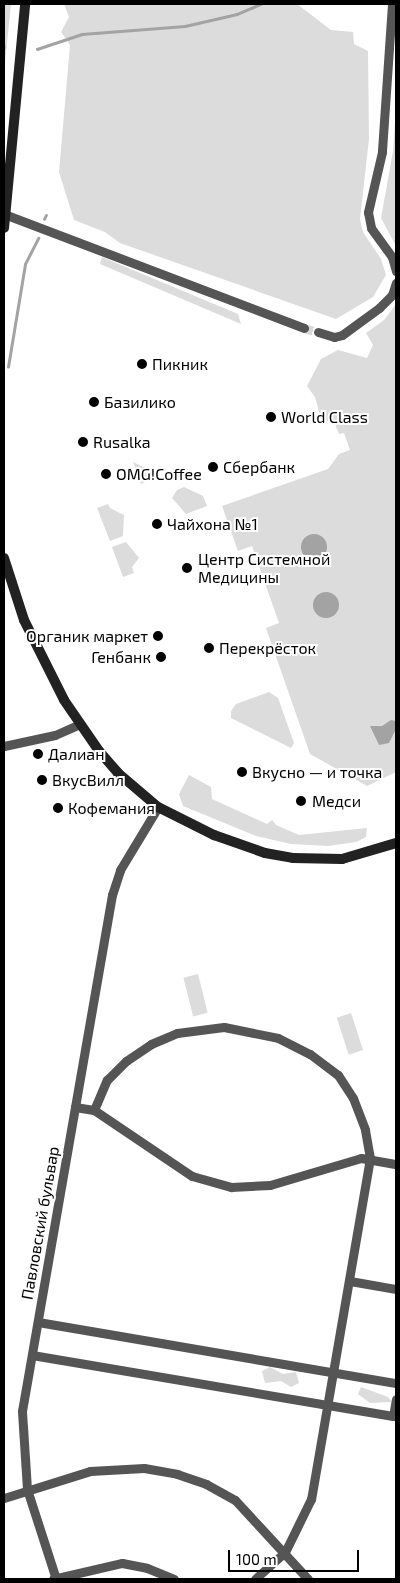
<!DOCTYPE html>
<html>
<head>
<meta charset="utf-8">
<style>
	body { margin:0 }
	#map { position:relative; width:400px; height:1583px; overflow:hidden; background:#fff; font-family:"Exo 2",sans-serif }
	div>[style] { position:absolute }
	.green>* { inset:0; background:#dcdcdc; transform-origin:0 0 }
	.water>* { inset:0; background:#a3a3a3 }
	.round { border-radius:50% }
	.stream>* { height:2.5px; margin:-1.25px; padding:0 1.25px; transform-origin:1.25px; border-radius:1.25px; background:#a3a3a3 }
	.minor-tunnel>* { height:9px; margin-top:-4.5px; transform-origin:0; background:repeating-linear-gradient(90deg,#d9d9d9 0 9px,transparent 0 13.5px) }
	.minor>* { height:9px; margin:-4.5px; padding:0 4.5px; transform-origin:4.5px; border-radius:4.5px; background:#555 }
	.secondary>* { height:10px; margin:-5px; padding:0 5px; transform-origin:5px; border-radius:5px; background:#222 }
	.dots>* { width:14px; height:14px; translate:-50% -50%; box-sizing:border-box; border:2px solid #fff; border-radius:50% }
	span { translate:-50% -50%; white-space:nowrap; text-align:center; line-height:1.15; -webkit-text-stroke:4px #fff; paint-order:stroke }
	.poi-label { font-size:16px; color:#000 }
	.left { translate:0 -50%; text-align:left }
	.right { translate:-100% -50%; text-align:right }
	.street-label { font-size:16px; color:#000 }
	.frame { position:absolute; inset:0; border:5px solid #000; pointer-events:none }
	.scale { position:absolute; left:228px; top:1550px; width:131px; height:22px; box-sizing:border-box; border:2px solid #000; border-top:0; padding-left:6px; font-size:15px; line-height:18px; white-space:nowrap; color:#000; -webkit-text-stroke:4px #fff; paint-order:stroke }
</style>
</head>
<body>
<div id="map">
	<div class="green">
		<i style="clip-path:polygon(4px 4px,11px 4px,4px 72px)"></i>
		<i style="clip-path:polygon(64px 4px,297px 4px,331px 30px,353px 32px,354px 44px,368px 51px,369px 139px,360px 219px,363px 232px,381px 259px,386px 275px,373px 297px,336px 319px,120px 243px,105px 232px,74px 220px,59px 172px,70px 45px,61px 32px,69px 17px)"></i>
		<i style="clip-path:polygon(396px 106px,396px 246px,381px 218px,393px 151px)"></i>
		<i style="clip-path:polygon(102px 257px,238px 314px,241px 324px,100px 264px)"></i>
		<i style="clip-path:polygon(396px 304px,396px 772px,367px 786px,310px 754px,266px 628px,279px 623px,252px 546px,238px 551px,222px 506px,328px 469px,339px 454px,350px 450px,344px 433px,339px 434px,333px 419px,322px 423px,315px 397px,307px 386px,321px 359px,338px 350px,367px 358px,373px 345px,366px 333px,384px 320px)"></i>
		<i style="clip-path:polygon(133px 462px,152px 471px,145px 482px,141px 484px)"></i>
		<i style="clip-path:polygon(184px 487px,203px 496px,207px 506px,186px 514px,172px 498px,177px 490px)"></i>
		<i style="clip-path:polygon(108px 504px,110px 508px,124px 515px,123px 536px,110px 541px,97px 508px)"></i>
		<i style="clip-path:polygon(126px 542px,139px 558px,132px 567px,134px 573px,123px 577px,112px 547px)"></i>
		<i style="clip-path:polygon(269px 692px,278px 698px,294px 743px,291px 748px,231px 718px,231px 711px,236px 704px)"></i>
		<i style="clip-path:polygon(189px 775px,211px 787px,212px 799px,267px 824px,272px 820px,276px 825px,299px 835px,367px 828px,366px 837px,356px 842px,328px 846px,291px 844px,256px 836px,183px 806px,179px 794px)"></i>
		<i style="left:198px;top:974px;width:40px;height:15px;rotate:76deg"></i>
		<i style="left:351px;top:1013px;width:39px;height:15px;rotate:72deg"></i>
		<i style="clip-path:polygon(270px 1367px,283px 1374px,296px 1372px,299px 1383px,291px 1387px,281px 1381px,265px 1383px,262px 1371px)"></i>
		<i style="clip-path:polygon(361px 1387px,388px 1397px,392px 1402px,370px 1403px,358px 1394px)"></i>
	</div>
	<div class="water">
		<i class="round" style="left:301px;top:534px;width:26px;height:26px"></i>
		<i class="round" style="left:313px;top:592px;width:26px;height:26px"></i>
		<i style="clip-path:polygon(391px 720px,396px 721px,396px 729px,389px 743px,379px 745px,370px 726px,382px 726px)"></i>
	</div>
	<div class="stream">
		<i style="left:4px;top:46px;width:2px;rotate:90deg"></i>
		<i style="left:37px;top:49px;width:47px;rotate:-18.4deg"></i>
		<i style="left:82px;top:34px;width:103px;rotate:-4.4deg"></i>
		<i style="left:185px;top:26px;width:53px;rotate:-13deg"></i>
		<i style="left:237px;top:14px;width:26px;rotate:-23deg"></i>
		<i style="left:44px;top:219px;width:4px;rotate:-63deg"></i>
		<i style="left:8px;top:367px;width:104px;rotate:-80.6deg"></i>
		<i style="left:25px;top:264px;width:29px;rotate:-63deg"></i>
	</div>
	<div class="minor-tunnel">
		<i style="left:304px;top:328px;width:15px;rotate:16deg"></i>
	</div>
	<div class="minor">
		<i style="left:392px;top:4px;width:148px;rotate:93.9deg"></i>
		<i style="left:382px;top:152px;width:62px;rotate:103.1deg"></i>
		<i style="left:368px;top:212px;width:16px;rotate:79deg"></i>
		<i style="left:371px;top:228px;width:36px;rotate:54deg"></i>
		<i style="left:392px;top:257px;width:15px;rotate:74deg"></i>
		<i style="left:4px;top:214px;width:321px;rotate:20.8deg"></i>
		<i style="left:318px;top:332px;width:17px;rotate:17deg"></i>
		<i style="left:334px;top:337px;width:8px;rotate:-14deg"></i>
		<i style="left:342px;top:335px;width:46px;rotate:-36.1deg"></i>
		<i style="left:379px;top:308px;width:18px;rotate:-45deg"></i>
		<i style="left:392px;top:295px;width:13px;rotate:-72deg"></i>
		<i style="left:4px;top:746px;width:52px;rotate:-12.2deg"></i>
		<i style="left:55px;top:735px;width:27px;rotate:-24deg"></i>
		<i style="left:75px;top:1107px;width:19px;rotate:9deg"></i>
		<i style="left:94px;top:1110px;width:118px;rotate:34deg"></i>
		<i style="left:192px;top:1176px;width:41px;rotate:15.8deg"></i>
		<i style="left:231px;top:1187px;width:39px;rotate:-3deg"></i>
		<i style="left:270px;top:1185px;width:95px;rotate:-16.5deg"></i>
		<i style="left:361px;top:1158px;width:36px;rotate:10deg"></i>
		<i style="left:94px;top:1110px;width:33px;rotate:-67deg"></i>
		<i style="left:107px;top:1080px;width:27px;rotate:-45deg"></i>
		<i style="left:126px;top:1061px;width:30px;rotate:-34deg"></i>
		<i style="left:151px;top:1044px;width:28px;rotate:-23deg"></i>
		<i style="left:177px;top:1033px;width:47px;rotate:-7.3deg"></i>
		<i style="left:224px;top:1027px;width:55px;rotate:11.5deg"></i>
		<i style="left:278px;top:1038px;width:36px;rotate:27deg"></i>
		<i style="left:310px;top:1054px;width:35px;rotate:37deg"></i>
		<i style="left:338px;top:1075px;width:27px;rotate:57deg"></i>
		<i style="left:353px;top:1098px;width:34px;rotate:69deg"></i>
		<i style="left:365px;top:1130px;width:28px;rotate:80deg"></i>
		<i style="left:370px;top:1158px;width:346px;rotate:99.8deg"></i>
		<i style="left:311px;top:1499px;width:59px;rotate:116.1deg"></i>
		<i style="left:285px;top:1552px;width:40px;rotate:138deg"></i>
		<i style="left:350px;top:1281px;width:47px;rotate:9.9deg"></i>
		<i style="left:38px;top:1322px;width:363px;rotate:9.7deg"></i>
		<i style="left:32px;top:1355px;width:366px;rotate:9.6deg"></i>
		<i style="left:393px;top:1416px;width:17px;rotate:-80deg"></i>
		<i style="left:4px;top:1498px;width:90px;rotate:-17.4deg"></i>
		<i style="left:90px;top:1471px;width:54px;rotate:-3.2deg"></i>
		<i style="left:144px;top:1468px;width:34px;rotate:10deg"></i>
		<i style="left:177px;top:1474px;width:31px;rotate:19deg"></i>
		<i style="left:206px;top:1484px;width:33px;rotate:29deg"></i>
		<i style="left:235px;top:1500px;width:108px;rotate:47.3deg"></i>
		<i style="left:53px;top:1579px;width:71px;rotate:-13.1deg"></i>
		<i style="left:122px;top:1563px;width:25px;rotate:11deg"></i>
		<i style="left:147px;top:1568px;width:29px;rotate:22deg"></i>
		<i style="left:56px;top:1579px;width:95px;rotate:-107.9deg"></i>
		<i style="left:27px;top:1489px;width:78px;rotate:-93.7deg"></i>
		<i style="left:22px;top:1411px;width:524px;rotate:-80.11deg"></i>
		<i style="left:112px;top:895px;width:26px;rotate:-72deg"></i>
		<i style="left:120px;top:870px;width:74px;rotate:-58.9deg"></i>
	</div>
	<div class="secondary">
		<i style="left:4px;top:228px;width:225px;rotate:-84.6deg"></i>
		<i style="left:4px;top:558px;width:65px;rotate:72.1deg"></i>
		<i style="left:24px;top:620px;width:89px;rotate:63.4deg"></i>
		<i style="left:64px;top:700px;width:62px;rotate:55.5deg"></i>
		<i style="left:99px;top:751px;width:29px;rotate:49deg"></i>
		<i style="left:118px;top:773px;width:52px;rotate:40.4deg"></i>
		<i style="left:158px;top:807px;width:63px;rotate:26.6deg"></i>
		<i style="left:214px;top:835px;width:54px;rotate:19.4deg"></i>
		<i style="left:265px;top:853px;width:28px;rotate:10deg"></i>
		<i style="left:293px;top:858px;width:49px;rotate:1.2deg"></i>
		<i style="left:342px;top:859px;width:56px;rotate:-16.5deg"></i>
	</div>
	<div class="dots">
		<i style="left:142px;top:364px;background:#000"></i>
		<i style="left:94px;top:402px;background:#000"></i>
		<i style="left:271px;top:417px;background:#000"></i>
		<i style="left:83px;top:442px;background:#000"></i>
		<i style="left:213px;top:467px;background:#000"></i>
		<i style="left:106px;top:474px;background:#000"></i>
		<i style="left:157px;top:524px;background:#000"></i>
		<i style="left:187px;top:568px;background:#000"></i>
		<i style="left:158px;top:636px;background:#000"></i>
		<i style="left:209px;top:648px;background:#000"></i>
		<i style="left:161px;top:657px;background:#000"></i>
		<i style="left:38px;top:754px;background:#000"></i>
		<i style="left:242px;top:772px;background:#000"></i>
		<i style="left:42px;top:780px;background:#000"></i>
		<i style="left:301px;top:801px;background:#000"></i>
		<i style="left:58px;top:808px;background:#000"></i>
	</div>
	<div class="poi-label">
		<span class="left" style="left:152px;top:364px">Пикник</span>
		<span class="left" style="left:104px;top:402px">Базилико</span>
		<span class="left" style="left:281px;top:417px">World Class</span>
		<span class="left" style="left:93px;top:442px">Rusalka</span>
		<span class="left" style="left:223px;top:467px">Сбербанк</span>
		<span class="left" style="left:116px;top:474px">OMG!Coffee</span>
		<span class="left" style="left:167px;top:524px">Чайхона №1</span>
		<span class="left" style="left:198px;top:568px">Центр Системной<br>Медицины</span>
		<span class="right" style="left:148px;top:636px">Органик маркет</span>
		<span class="left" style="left:219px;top:648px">Перекрёсток</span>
		<span class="right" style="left:151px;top:657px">Генбанк</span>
		<span class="left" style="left:48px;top:754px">Далиан</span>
		<span class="left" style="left:252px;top:772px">Вкусно — и точка</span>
		<span class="left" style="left:52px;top:780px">ВкусВилл</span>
		<span class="left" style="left:312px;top:801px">Медси</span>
		<span class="left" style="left:68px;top:808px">Кофемания</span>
	</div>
	<div class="street-label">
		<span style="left:40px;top:1223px;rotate:-80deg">Павловский бульвар</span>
	</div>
	<div class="frame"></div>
	<div class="scale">100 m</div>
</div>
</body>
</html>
